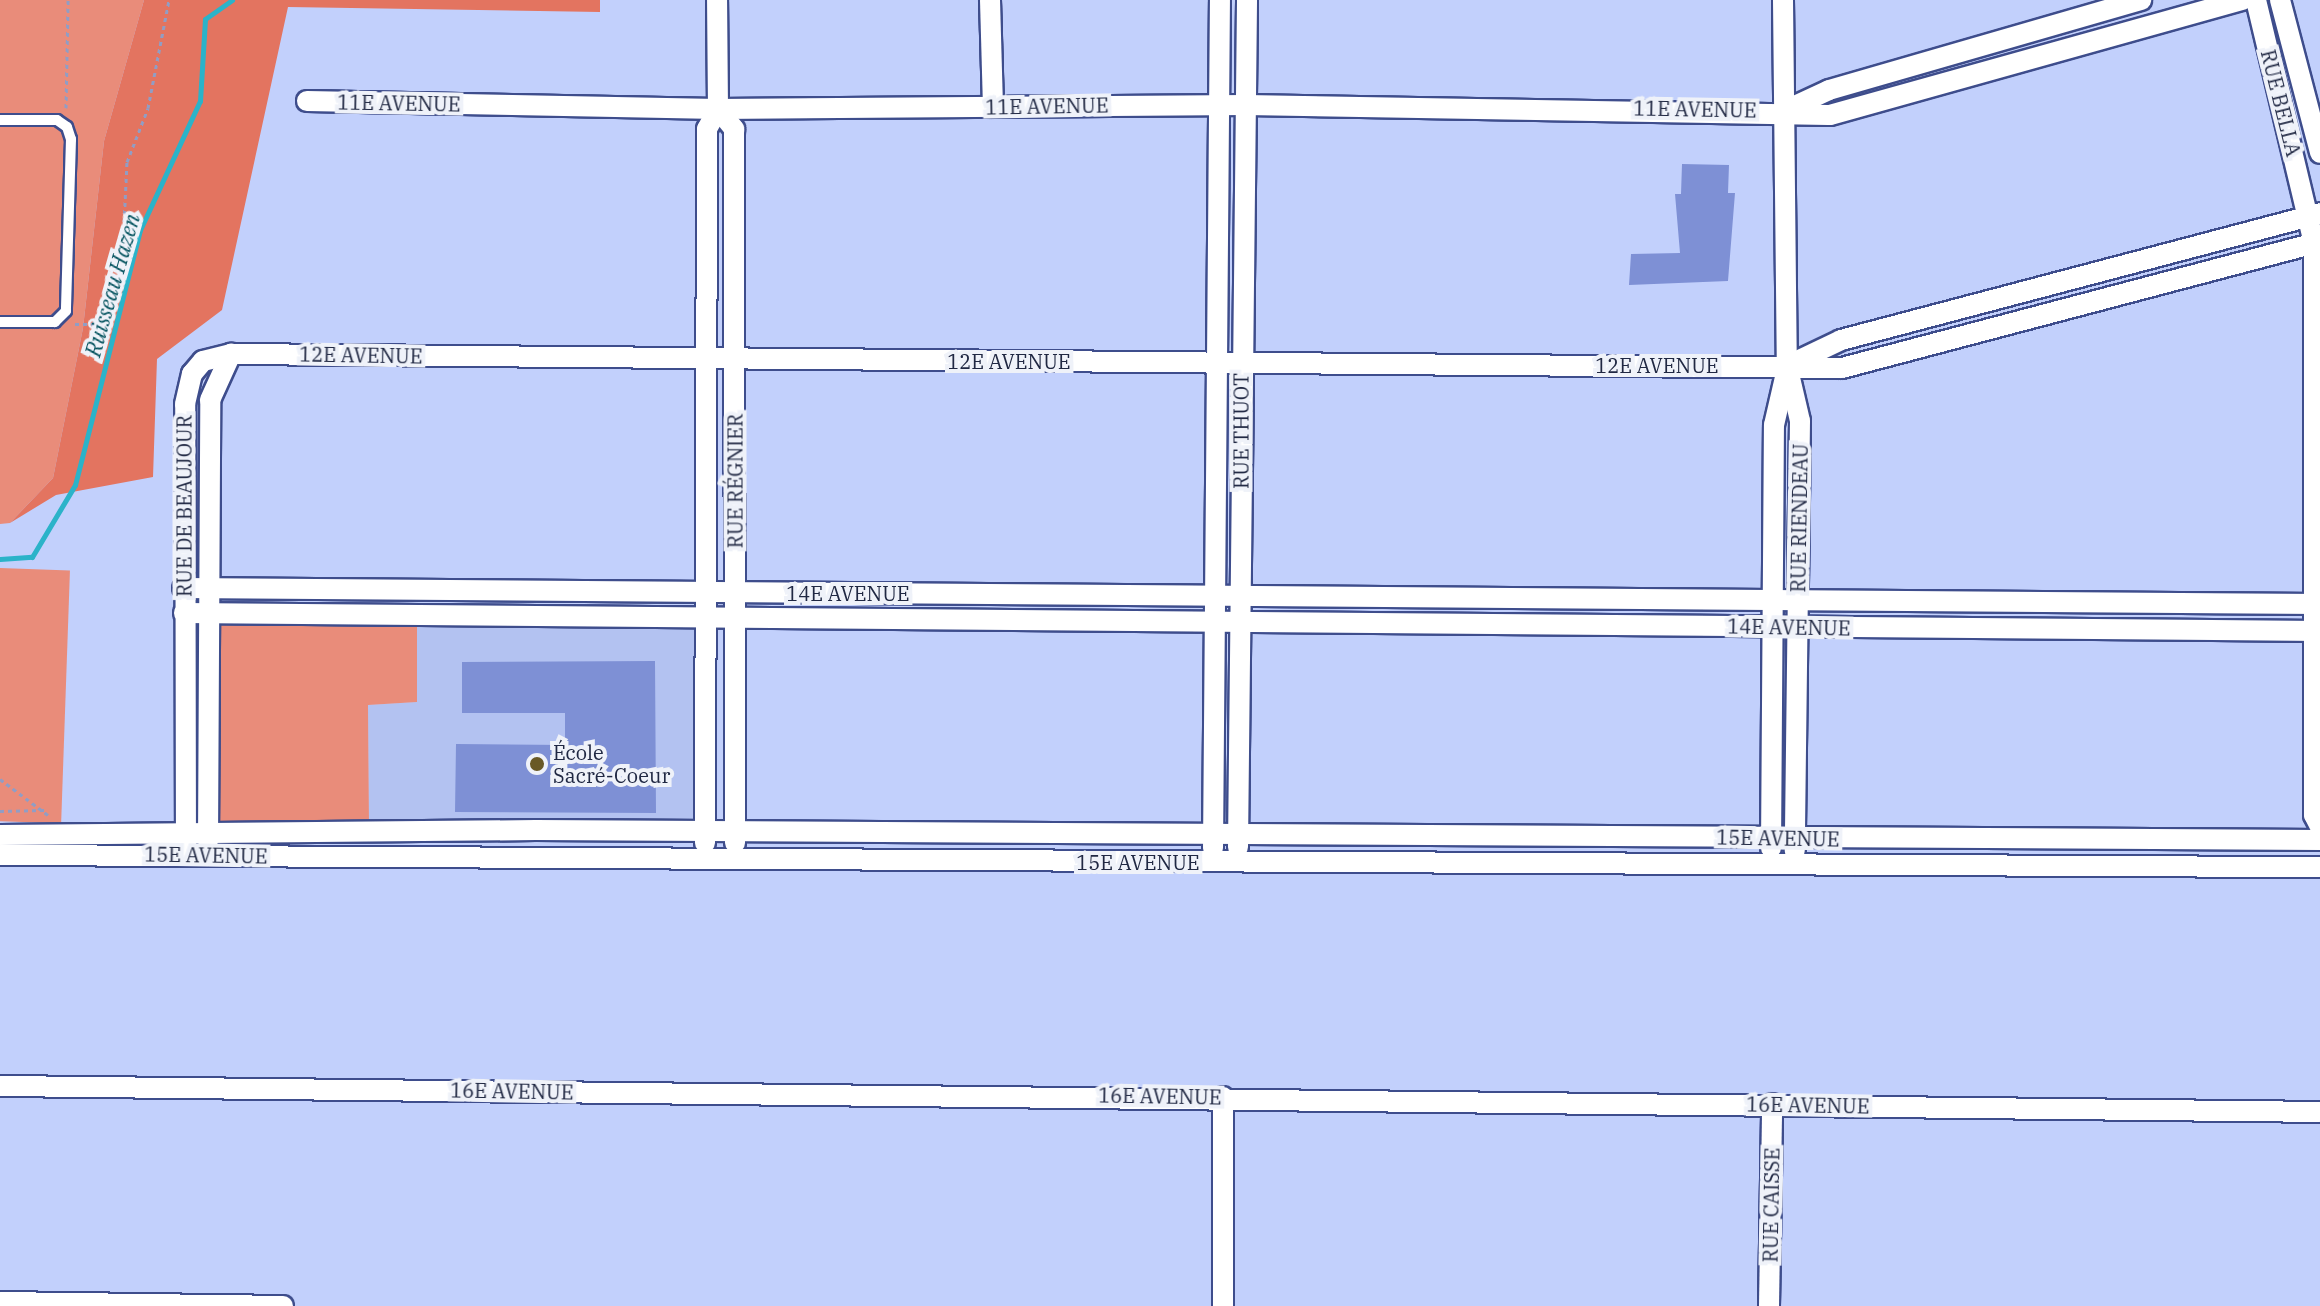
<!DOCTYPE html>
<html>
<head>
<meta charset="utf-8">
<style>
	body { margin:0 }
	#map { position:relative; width:2320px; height:1306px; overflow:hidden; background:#c2d0fc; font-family:"IBM Plex Serif",serif }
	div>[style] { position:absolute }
	.built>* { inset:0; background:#b3c2f1 }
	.green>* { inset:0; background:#e98c7a; transform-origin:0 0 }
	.forest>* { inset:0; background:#e37460 }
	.stream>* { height:5px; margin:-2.5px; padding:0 2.5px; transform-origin:2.5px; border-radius:2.5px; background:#2bb3c9 }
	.building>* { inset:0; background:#7e90d5 }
	.path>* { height:3px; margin-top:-1.5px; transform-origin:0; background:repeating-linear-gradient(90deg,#919dc4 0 4px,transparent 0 8px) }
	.roads { filter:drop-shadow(2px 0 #3e4d8c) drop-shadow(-2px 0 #3e4d8c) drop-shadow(0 2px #3e4d8c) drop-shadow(0 -2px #3e4d8c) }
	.service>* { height:10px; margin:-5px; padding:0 5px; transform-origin:5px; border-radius:5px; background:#fff }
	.minor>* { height:20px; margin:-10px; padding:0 10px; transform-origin:10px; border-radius:10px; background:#fff }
	.dots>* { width:22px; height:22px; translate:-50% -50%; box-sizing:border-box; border:4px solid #eff2f9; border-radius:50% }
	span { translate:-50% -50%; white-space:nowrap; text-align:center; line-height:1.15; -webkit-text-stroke:8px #eff2f9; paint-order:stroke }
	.street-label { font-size:20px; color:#202843 }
	.poi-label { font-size:20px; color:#202843 }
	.left { translate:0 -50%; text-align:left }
	.water-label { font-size:22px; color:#03525e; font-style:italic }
</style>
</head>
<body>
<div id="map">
	<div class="built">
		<i style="clip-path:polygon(705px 617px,705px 832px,369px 824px,368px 705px,417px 702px,417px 618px)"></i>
	</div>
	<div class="green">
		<i style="clip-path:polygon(0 0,144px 0,104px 141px,83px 328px,53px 478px,10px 523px,0 524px)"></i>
		<i style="left:0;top:568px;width:70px;height:253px;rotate:2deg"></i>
		<i style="clip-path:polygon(208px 613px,417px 618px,417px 702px,368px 705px,369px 824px,210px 830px)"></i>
	</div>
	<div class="forest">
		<i style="clip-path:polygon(144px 0,600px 0,600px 12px,288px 7px,222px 310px,157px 359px,153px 477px,56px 495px,10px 523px,53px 478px,83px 328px,104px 141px)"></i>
	</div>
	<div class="stream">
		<i style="left:0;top:559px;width:32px;rotate:-4deg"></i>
		<i style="left:32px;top:557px;width:84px;rotate:-59.2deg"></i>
		<i style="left:75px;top:485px;width:263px;rotate:-75.7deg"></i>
		<i style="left:140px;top:230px;width:142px;rotate:-65.1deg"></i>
		<i style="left:200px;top:101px;width:82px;rotate:-86.5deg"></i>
		<i style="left:205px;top:19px;width:33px;rotate:-35deg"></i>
	</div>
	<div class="building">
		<i style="clip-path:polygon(1682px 164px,1729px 165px,1728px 193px,1735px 193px,1728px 281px,1629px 285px,1631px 254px,1680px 253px,1675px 194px,1681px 194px)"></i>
		<i style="clip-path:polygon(655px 661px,656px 813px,455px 812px,456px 744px,565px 745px,565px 713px,462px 713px,462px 662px)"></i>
	</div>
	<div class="path">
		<i style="left:66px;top:108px;width:108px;rotate:-88.9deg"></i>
		<i style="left:75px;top:324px;width:18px"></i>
		<i style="left:93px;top:324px;width:27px;rotate:-57deg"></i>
		<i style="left:108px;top:301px;width:57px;rotate:-74.7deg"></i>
		<i style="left:123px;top:246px;width:84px;rotate:-87.3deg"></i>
		<i style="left:127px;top:162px;width:58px;rotate:-68.7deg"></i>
		<i style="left:148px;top:108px;width:110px;rotate:-79deg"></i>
		<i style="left:0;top:779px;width:60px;rotate:36.9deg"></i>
		<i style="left:0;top:811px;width:44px;rotate:-1.3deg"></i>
	</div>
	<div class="roads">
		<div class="service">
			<i style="left:0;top:120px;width:57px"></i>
			<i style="left:57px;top:120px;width:12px;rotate:35deg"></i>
			<i style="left:67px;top:127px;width:13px;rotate:72deg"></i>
			<i style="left:71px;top:139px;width:172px;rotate:91.7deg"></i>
			<i style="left:66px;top:311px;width:16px;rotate:135deg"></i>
			<i style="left:55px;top:322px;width:55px;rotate:180deg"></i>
		</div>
		<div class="minor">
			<i style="left:990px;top:0;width:107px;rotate:88.4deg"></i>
			<i style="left:1783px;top:0;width:365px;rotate:89.4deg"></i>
			<i style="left:1787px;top:365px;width:57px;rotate:76.9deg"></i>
			<i style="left:1800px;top:421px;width:430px;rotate:90.7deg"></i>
			<i style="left:2256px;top:0;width:251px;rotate:76.6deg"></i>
			<i style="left:2314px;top:244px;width:571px;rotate:90deg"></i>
			<i style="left:2314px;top:815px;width:13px;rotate:63deg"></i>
			<i style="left:2280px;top:0;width:158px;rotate:75.3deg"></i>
			<i style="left:307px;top:101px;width:411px;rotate:1.1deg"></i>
			<i style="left:718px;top:109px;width:528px;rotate:-0.43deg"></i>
			<i style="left:1246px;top:105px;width:584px;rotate:0.98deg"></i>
			<i style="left:1830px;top:115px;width:429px;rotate:-15.6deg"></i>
			<i style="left:718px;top:109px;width:26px;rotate:51deg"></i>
			<i style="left:734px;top:129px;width:714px;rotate:89.92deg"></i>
			<i style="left:1786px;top:110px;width:47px;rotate:-24.9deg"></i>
			<i style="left:1829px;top:90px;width:325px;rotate:-16.1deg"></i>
			<i style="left:1791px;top:364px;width:55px;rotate:-25.6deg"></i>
			<i style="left:1841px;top:340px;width:496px;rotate:-14.8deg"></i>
			<i style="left:183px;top:588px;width:2137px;rotate:0.43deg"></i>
			<i style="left:184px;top:613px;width:2136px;rotate:0.48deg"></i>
			<i style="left:0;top:835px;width:536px;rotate:-0.53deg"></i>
			<i style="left:536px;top:830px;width:1784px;rotate:0.32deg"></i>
			<i style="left:208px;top:841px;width:441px;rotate:-89.7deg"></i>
			<i style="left:210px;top:400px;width:51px;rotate:-65.5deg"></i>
			<i style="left:705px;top:843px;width:714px;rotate:-89.84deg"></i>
			<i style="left:707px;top:129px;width:23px;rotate:-61deg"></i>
			<i style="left:718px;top:109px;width:109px;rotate:-90.5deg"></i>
			<i style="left:1238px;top:847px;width:847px;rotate:-89.39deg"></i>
			<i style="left:1213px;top:848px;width:848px;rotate:-89.53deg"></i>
			<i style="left:1771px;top:848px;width:423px;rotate:-89.6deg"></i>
			<i style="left:1774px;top:425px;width:53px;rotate:-77deg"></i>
			<i style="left:186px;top:854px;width:450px;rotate:-90.1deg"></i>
			<i style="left:185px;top:404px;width:31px;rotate:-77deg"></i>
			<i style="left:192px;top:374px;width:17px;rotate:-50deg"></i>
			<i style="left:203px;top:361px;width:29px;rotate:-14deg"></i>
			<i style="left:231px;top:354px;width:1611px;rotate:0.5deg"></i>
			<i style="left:1842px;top:368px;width:494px;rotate:-14.8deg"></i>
			<i style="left:0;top:855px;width:2320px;rotate:0.3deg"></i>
			<i style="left:0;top:1086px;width:2320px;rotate:0.64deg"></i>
			<i style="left:0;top:1302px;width:283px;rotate:0.8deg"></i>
			<i style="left:1223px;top:1306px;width:209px;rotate:-90deg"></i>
			<i style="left:1769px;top:1306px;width:202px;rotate:-89.1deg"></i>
		</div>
	</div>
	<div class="dots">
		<i style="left:537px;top:764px;background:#695926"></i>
	</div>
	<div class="street-label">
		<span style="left:399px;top:103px;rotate:1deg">11E AVENUE</span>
		<span style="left:2281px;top:103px;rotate:76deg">RUE BELLA</span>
		<span style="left:1047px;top:106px;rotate:-1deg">11E AVENUE</span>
		<span style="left:1695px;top:109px;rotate:1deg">11E AVENUE</span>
		<span style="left:361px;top:355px;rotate:1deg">12E AVENUE</span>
		<span style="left:1009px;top:361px">12E AVENUE</span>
		<span style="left:1657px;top:365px">12E AVENUE</span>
		<span style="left:1241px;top:431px;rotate:-90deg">RUE THUOT</span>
		<span style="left:735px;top:481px;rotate:-90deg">RUE RÉGNIER</span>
		<span style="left:184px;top:506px;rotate:-90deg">RUE DE BEAUJOUR</span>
		<span style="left:1799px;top:518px;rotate:-89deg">RUE RIENDEAU</span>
		<span style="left:848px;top:593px">14E AVENUE</span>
		<span style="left:1789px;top:627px;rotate:1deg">14E AVENUE</span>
		<span style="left:1778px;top:838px;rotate:1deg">15E AVENUE</span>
		<span style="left:206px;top:855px;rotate:1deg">15E AVENUE</span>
		<span style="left:1138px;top:862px">15E AVENUE</span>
		<span style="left:512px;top:1091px;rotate:1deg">16E AVENUE</span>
		<span style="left:1160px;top:1096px;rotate:1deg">16E AVENUE</span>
		<span style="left:1808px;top:1105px;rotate:1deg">16E AVENUE</span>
		<span style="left:1771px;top:1205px;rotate:-89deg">RUE CAISSE</span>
	</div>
	<div class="poi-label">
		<span class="left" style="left:553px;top:764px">École<br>Sacré-Coeur</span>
	</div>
	<div class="water-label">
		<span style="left:112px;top:285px;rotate:-74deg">Ruisseau Hazen</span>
	</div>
</div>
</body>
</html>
